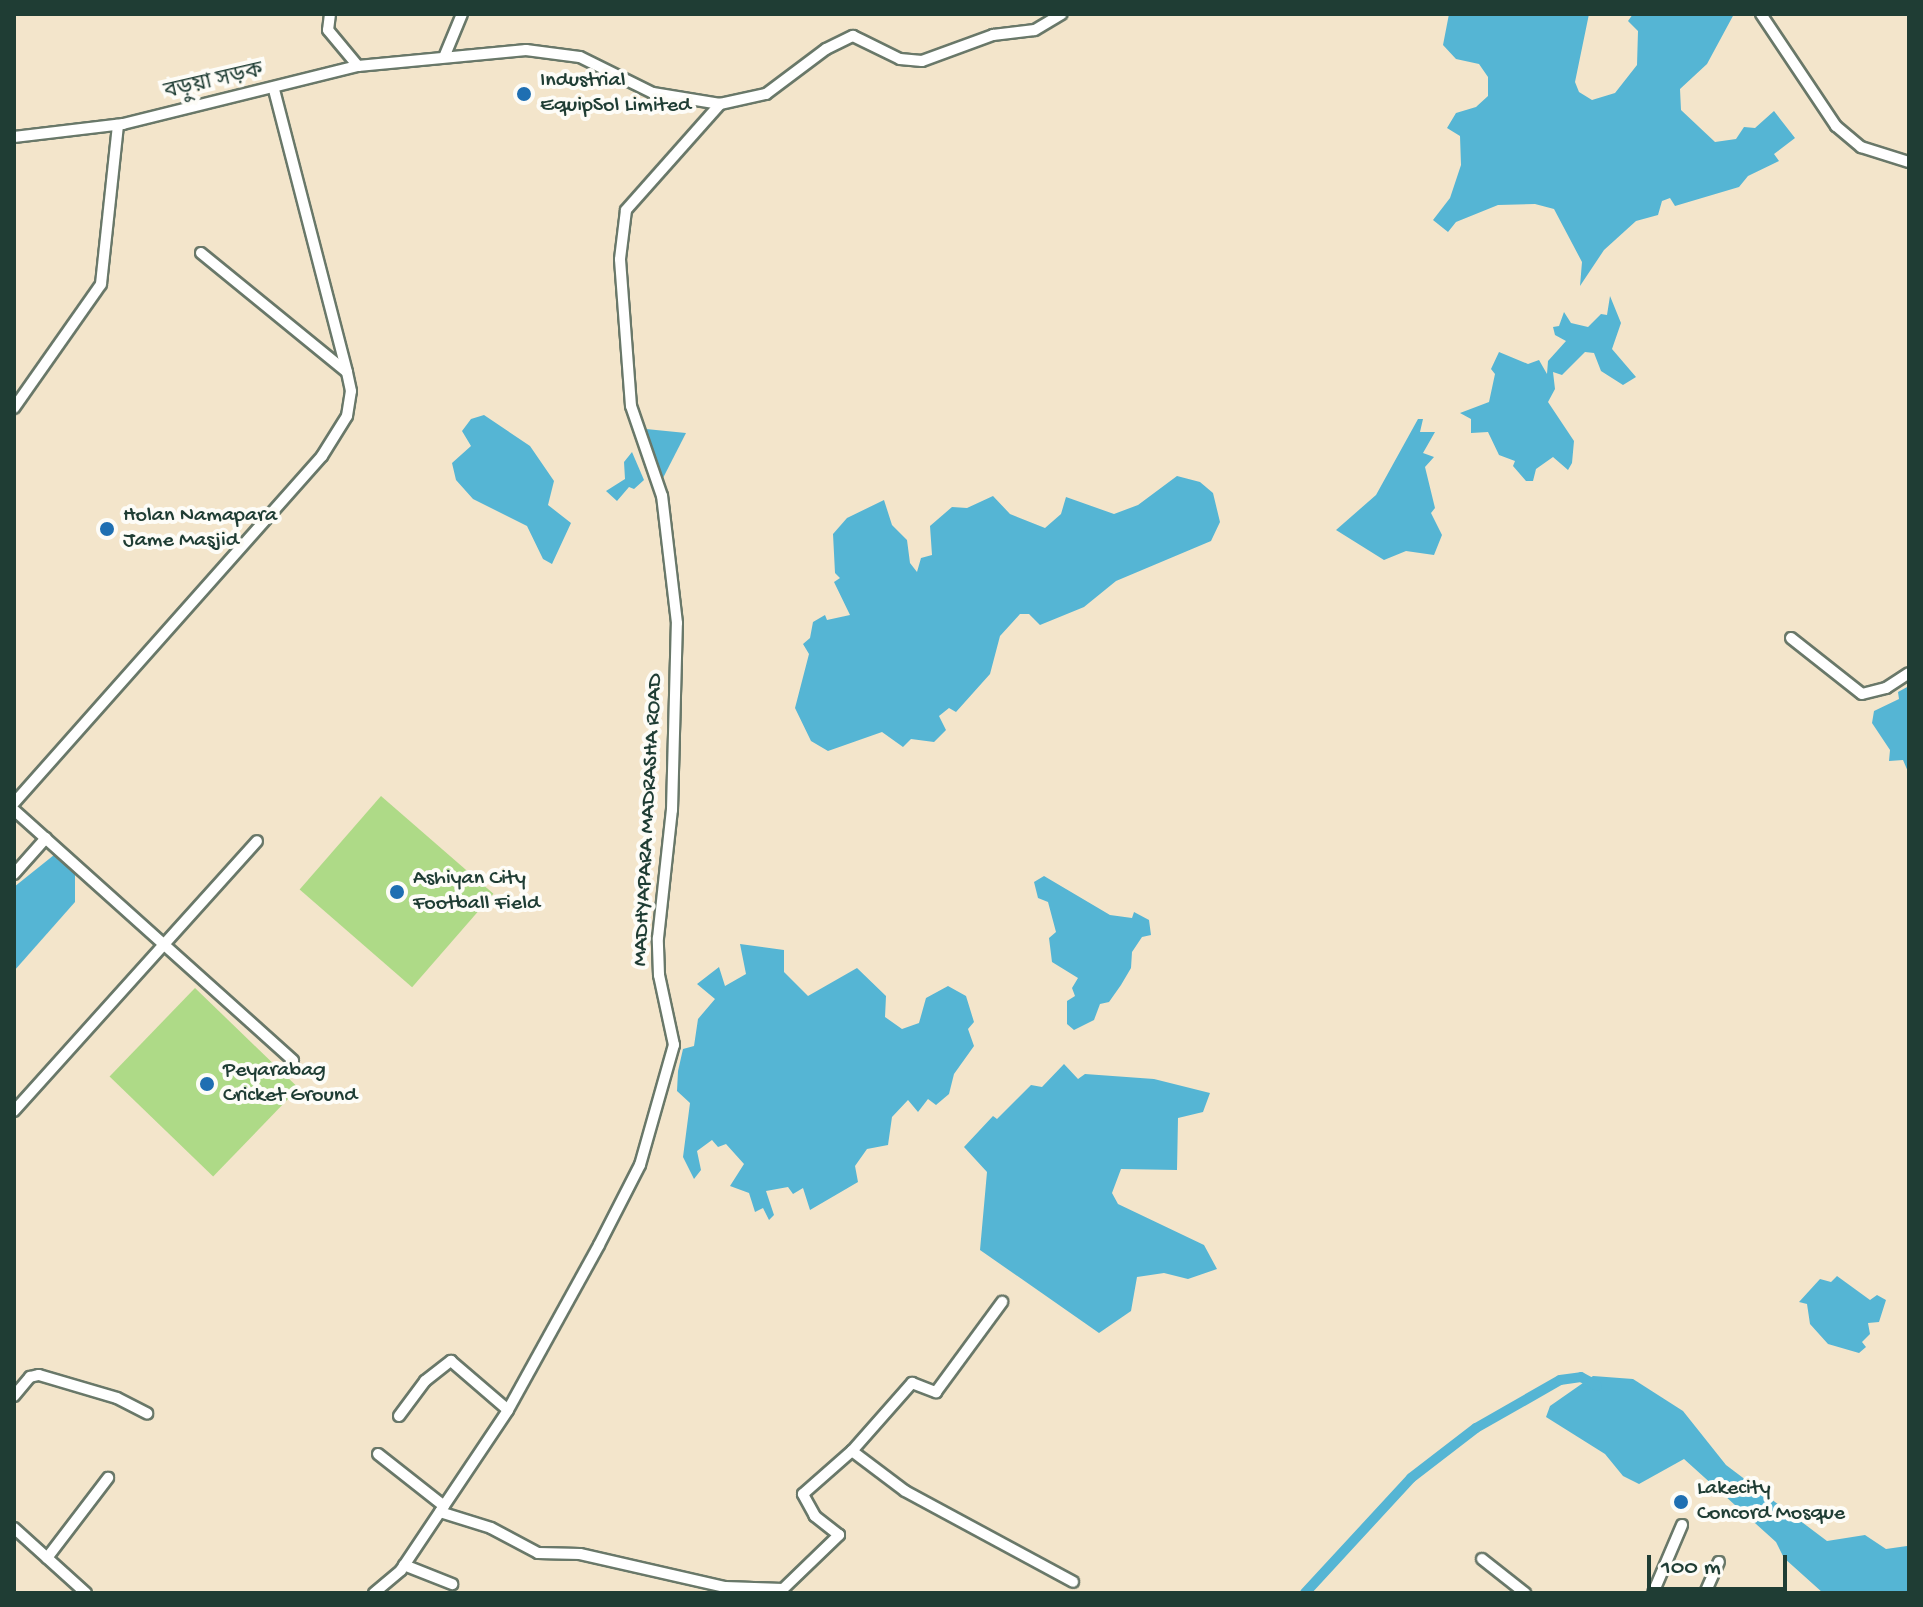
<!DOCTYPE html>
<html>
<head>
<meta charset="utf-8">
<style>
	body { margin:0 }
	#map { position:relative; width:1923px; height:1607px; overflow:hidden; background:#f3e5cb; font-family:"Gochi Hand","Noto Sans Bengali",sans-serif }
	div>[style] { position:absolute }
	.green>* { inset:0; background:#aeda87; transform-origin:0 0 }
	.water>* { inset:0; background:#55b5d4 }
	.canal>* { height:10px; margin:-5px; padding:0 5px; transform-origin:5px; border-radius:5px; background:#55b5d4 }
	.roads { filter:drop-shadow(2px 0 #697869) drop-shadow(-2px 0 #697869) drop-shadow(0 2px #697869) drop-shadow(0 -2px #697869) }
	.street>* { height:10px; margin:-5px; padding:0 5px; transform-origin:5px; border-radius:5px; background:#fff }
	.dots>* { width:22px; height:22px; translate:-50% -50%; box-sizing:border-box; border:4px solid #fdfcf7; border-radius:50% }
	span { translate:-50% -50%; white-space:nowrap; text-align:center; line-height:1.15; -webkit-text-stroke:8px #fdfcf7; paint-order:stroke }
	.poi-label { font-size:22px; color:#1f3d34 }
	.left { translate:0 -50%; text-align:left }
	.street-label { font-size:22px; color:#1f3d34 }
	.frame { position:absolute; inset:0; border:16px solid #1f3d34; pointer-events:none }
	.scale { position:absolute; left:1647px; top:1555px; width:140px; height:36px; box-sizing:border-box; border:4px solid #1f3d34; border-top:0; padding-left:10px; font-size:24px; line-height:28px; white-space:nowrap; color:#1f3d34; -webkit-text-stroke:6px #fdfcf7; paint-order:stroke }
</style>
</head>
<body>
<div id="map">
	<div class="green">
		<i style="left:381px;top:796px;width:149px;height:124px;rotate:41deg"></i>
		<i style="left:195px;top:988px;width:144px;height:123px;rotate:44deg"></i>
	</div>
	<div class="water">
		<i style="clip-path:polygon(1449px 14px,1589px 14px,1575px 82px,1579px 92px,1592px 100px,1615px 93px,1637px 65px,1638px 31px,1628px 21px,1633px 14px,1734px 14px,1707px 64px,1680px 89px,1681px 110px,1715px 142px,1736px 139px,1744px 127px,1755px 128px,1774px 111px,1795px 138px,1774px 154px,1779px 161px,1748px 176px,1739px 187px,1675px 206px,1670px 198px,1662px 201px,1658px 215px,1636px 221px,1604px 250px,1580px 286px,1582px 262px,1554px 209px,1535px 204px,1498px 205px,1456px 222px,1448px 232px,1433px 220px,1450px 198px,1461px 165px,1460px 136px,1447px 128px,1456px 113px,1476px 107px,1488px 96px,1488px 77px,1479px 64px,1456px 59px,1443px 45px)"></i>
		<i style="clip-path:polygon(1610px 296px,1621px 323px,1612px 349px,1636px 377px,1623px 385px,1601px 371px,1594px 353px,1585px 352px,1562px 375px,1553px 372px,1555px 389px,1548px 402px,1574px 441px,1572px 463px,1568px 470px,1553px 457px,1536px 469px,1533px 481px,1526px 481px,1513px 466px,1515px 461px,1499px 455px,1488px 432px,1471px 433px,1471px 419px,1460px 413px,1489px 402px,1495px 374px,1491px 369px,1499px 352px,1528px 364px,1539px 360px,1547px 374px,1548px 361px,1566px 341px,1555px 335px,1553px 327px,1559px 326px,1564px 312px,1571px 323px,1588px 327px,1601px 314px,1607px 315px)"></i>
		<i style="clip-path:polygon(484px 415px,530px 446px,554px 481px,548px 505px,571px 523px,552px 564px,543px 559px,527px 526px,473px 499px,456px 480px,452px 463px,471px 446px,462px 431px,471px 419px)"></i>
		<i style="clip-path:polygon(1418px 419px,1423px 419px,1420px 432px,1435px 432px,1423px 453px,1434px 457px,1425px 467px,1435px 508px,1431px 513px,1442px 535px,1434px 555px,1406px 551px,1384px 560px,1336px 530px,1376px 495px)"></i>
		<i style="clip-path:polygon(646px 429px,686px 433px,663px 478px)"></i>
		<i style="clip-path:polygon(632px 452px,644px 480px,634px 489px,629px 487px,617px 501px,606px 491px,625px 479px,624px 462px)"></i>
		<i style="clip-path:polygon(1177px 476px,1200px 482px,1213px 493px,1220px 522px,1211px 541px,1116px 581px,1084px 607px,1040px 625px,1029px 614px,1020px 614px,1000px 636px,990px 674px,956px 712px,949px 708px,939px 716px,946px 730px,934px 742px,911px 739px,903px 747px,882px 732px,828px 751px,811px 741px,795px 708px,809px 654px,803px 644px,810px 638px,813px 622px,825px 615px,827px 620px,850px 615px,834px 582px,840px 578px,835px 573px,833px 534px,847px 518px,884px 500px,892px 525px,907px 540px,910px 563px,917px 572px,921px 558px,932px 555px,930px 526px,952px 507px,967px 508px,993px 496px,1010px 514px,1045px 528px,1061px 514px,1066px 497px,1114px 514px,1138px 505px)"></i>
		<i style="clip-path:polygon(1909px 686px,1909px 774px,1903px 760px,1889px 761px,1890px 750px,1872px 723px,1874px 711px,1899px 699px,1898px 692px)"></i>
		<i style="clip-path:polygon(54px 855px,75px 874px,75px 902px,14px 971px,14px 887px)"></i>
		<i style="clip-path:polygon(1044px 876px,1110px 915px,1132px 918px,1134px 912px,1149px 920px,1151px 935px,1142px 937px,1132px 952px,1131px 968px,1121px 985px,1109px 1002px,1100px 1004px,1094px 1020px,1074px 1030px,1067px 1024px,1067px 1001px,1075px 996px,1072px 988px,1078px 978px,1052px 962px,1049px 938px,1056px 932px,1048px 902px,1038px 898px,1034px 882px)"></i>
		<i style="clip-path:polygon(740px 944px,784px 950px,784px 972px,808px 996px,857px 968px,886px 996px,885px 1017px,902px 1029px,919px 1023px,926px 998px,948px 986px,966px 996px,974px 1022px,968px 1029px,974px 1046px,954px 1074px,949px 1094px,936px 1105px,928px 1099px,918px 1112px,908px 1100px,892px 1117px,888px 1145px,867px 1149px,855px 1166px,858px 1182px,810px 1210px,803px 1188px,793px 1194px,788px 1187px,766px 1191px,774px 1215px,769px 1220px,763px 1208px,755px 1212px,749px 1193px,730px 1186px,744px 1164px,726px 1144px,718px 1147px,712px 1140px,697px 1151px,701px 1170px,694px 1179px,683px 1157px,690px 1103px,677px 1091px,678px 1071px,683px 1049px,694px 1046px,698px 1019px,715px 999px,697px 984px,719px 967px,725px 986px,746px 974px)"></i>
		<i style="clip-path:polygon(1064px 1064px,1078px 1079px,1085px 1074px,1154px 1079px,1210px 1093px,1203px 1112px,1178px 1118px,1177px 1170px,1121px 1169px,1112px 1193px,1118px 1204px,1204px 1245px,1217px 1269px,1188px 1279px,1164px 1273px,1137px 1277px,1131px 1311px,1099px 1333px,980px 1250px,987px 1172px,964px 1147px,993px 1116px,997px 1119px,1031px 1085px,1042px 1087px)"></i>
		<i style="clip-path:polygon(1837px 1276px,1870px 1300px,1877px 1295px,1886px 1300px,1879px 1322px,1868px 1323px,1870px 1334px,1862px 1342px,1866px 1347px,1859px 1353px,1828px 1344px,1810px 1324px,1807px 1304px,1799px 1302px,1820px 1279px,1831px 1282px)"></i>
		<i style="clip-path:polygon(1593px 1376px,1633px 1379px,1683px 1411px,1726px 1465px,1827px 1541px,1865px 1535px,1886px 1549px,1907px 1546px,1909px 1593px,1823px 1593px,1784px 1558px,1776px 1542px,1684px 1459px,1639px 1484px,1623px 1476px,1605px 1454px,1546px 1417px,1550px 1406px)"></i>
	</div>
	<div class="canal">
		<i style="left:1305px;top:1593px;width:156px;rotate:-47.3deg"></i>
		<i style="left:1411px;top:1478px;width:82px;rotate:-37.6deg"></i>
		<i style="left:1476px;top:1428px;width:97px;rotate:-29.7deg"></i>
		<i style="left:1560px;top:1380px;width:21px;rotate:-8deg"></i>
		<i style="left:1581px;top:1377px;width:18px;rotate:29deg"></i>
	</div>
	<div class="roads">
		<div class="street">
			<i style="left:330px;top:14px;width:16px;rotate:97deg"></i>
			<i style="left:328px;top:30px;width:47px;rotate:50.2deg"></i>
			<i style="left:1761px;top:14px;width:135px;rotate:56.2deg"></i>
			<i style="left:1836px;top:126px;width:33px;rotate:40deg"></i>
			<i style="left:1861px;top:147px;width:50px;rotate:17.4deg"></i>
			<i style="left:445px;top:55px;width:44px;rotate:-67.5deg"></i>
			<i style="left:14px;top:137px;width:110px;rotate:-6.8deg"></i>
			<i style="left:123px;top:124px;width:242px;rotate:-13.9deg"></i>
			<i style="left:358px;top:66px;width:169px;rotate:-5.4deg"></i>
			<i style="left:526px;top:50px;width:54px;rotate:7.4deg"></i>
			<i style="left:580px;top:57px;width:81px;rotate:26.3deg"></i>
			<i style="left:653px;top:93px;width:68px;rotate:9.3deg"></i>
			<i style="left:720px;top:104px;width:47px;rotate:-12.3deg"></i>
			<i style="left:766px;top:94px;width:75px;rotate:-36.9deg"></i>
			<i style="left:826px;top:49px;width:30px;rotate:-26deg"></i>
			<i style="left:853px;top:36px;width:52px;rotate:26.1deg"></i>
			<i style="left:900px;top:59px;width:22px;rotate:5deg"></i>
			<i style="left:922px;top:61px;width:76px;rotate:-20.1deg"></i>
			<i style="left:993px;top:35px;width:42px;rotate:-6.8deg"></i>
			<i style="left:1035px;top:30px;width:31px;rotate:-31deg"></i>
			<i style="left:201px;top:253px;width:188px;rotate:39.2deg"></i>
			<i style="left:347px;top:372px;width:292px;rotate:-104.5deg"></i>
			<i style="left:14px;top:408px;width:151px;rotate:-54.9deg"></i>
			<i style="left:101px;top:284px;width:160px;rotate:-83.9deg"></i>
			<i style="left:1791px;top:638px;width:90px;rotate:38.3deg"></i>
			<i style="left:1862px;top:694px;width:25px;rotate:-14deg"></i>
			<i style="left:1886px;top:688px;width:27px;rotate:-33deg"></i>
			<i style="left:14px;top:803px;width:464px;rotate:-48.4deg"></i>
			<i style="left:322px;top:456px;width:47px;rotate:-58deg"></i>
			<i style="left:347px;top:416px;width:25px;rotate:-81deg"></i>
			<i style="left:351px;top:391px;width:19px;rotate:-102deg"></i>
			<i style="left:14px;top:810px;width:375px;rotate:41.9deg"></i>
			<i style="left:14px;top:874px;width:48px;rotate:-48.4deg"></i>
			<i style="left:14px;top:1111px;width:363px;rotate:-48deg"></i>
			<i style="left:14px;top:1396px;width:25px;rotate:-50deg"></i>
			<i style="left:30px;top:1377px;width:9px;rotate:-13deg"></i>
			<i style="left:39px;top:1375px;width:81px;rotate:16.4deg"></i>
			<i style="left:117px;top:1398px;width:34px;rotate:27deg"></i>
			<i style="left:399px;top:1416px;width:44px;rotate:-53.4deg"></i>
			<i style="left:425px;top:1381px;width:33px;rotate:-38deg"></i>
			<i style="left:451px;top:1361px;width:75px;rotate:40.7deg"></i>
			<i style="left:852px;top:1451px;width:66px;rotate:37deg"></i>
			<i style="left:905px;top:1491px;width:191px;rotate:28.4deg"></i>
			<i style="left:378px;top:1454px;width:84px;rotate:38.2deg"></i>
			<i style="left:440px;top:1512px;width:53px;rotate:17.4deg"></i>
			<i style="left:491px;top:1528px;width:53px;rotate:28deg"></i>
			<i style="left:538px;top:1553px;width:42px;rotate:1.4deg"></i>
			<i style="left:580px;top:1554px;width:149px;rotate:12.8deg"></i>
			<i style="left:725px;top:1587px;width:58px;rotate:2deg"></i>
			<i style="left:783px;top:1589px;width:78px;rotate:-44deg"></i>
			<i style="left:839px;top:1535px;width:31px;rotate:-142deg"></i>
			<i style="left:815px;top:1516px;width:25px;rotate:-119deg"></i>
			<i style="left:803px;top:1494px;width:65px;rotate:-41.3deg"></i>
			<i style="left:852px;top:1451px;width:91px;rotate:-48.6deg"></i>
			<i style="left:912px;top:1383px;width:26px;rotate:21deg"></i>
			<i style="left:936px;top:1392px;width:112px;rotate:-53.7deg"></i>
			<i style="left:14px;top:1528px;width:97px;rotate:42.1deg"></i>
			<i style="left:47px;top:1558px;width:101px;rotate:-52.7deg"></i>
			<i style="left:1482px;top:1559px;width:55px;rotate:38.3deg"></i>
			<i style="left:404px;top:1565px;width:52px;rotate:21.6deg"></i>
			<i style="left:374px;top:1593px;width:35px;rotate:-40deg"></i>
			<i style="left:401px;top:1570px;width:192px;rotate:-56.2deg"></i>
			<i style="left:508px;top:1410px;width:188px;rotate:-61.1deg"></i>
			<i style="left:599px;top:1245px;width:90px;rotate:-62.9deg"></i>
			<i style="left:640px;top:1165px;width:125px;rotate:-74.2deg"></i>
			<i style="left:674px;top:1045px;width:72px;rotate:-102.1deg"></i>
			<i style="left:659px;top:975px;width:37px;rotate:-92deg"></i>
			<i style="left:658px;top:938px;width:129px;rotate:-83.8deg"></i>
			<i style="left:672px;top:810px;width:187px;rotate:-88.5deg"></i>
			<i style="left:677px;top:623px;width:128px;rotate:-96.7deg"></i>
			<i style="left:662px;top:496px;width:95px;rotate:-109deg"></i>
			<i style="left:631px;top:406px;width:147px;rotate:-94.3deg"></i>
			<i style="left:620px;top:259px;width:49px;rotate:-83deg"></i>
			<i style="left:626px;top:210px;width:142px;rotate:-48.4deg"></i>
			<i style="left:1653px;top:1593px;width:74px;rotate:-66.9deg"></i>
			<i style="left:1705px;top:1593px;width:34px;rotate:-66deg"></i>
		</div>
	</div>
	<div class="dots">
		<i style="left:524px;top:94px;background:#1f6fb2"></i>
		<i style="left:107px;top:529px;background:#1f6fb2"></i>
		<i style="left:397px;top:892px;background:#1f6fb2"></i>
		<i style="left:207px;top:1084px;background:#1f6fb2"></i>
		<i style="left:1681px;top:1502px;background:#1f6fb2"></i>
	</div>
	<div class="poi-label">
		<span class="left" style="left:540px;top:94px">Industrial<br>EquipSol Limited</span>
		<span class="left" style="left:123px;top:529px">Holan Namapara<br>Jame Masjid</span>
		<span class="left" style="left:413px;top:892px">Ashiyan City<br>Football Field</span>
		<span class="left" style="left:223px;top:1084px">Peyarabag<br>Cricket Ground</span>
		<span class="left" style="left:1697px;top:1502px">Lakecity<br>Concord Mosque</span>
	</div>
	<div class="street-label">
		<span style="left:214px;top:83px;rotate:-13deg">বড়ুয়া সড়ক</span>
		<span style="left:649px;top:820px;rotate:-87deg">MADHYAPARA MADRASHA ROAD</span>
	</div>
	<div class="frame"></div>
	<div class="scale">100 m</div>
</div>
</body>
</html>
